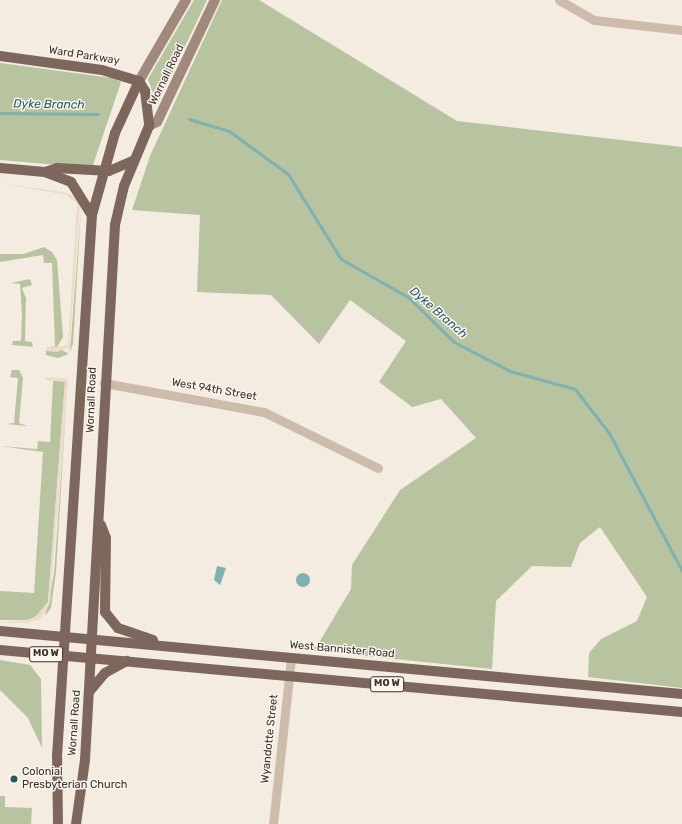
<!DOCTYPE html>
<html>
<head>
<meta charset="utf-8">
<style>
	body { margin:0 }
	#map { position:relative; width:682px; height:824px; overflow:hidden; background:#f4ebe1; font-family:Rubik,sans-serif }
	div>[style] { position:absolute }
	.green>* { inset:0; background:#b8c4a0 }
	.plaza>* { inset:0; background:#ecdcc8 }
	.water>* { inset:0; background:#7fb0b2 }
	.round { border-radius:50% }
	.stream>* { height:3px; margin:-1.5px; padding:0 1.5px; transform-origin:1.5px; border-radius:1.5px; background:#7fb0b2 }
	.minor>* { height:9px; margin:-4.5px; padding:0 4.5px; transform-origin:4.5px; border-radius:4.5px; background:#cdbbac }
	.secondary>* { height:10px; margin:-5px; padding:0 5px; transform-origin:5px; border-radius:5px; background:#a18a7d }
	.primary>* { height:10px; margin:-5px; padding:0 5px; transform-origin:5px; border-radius:5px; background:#7d675c }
	.dots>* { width:11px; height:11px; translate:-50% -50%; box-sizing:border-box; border:2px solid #fbf5ee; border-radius:50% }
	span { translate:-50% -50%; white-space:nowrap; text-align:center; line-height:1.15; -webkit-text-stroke:3px #fbf5ee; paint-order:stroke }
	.shield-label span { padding:1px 3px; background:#fbf5ee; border:1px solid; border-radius:3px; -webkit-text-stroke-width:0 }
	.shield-label { font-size:10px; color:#3b302b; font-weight:700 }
	.street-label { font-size:11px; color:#3b302b }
	.poi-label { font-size:11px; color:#3b302b }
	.left { translate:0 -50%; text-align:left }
	.water-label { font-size:12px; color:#1f5a5e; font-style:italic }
</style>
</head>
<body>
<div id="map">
	<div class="green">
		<i style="clip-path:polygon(194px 0,207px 0,157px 105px,148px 79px)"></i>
		<i style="clip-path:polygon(222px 0,259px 0,457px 121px,682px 147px,682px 688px,588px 677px,589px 653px,601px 639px,637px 621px,647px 597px,600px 527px,580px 543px,571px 567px,532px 566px,496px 601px,492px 669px,307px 650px,317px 646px,351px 589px,352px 565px,400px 490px,476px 438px,441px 399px,412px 407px,379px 382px,406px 341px,350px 300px,319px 344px,271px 295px,197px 292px,200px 215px,132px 210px,150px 156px)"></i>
		<i style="clip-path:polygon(0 63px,112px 78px,121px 82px,92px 168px,0 160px)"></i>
		<i style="clip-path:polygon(81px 208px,73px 344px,70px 352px)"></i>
		<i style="clip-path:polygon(44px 247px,52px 252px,57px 260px,63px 337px,56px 349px,46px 348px,55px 346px,52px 263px,44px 263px,43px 255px,0 262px,0 254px,24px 254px)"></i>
		<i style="clip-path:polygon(30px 279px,32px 285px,22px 288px,26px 298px,25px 341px,32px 342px,33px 347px,12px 345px,13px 341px,21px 341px,22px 314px,20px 284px,11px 283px)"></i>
		<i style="clip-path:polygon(60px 349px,69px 354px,58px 358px,46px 355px,46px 351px)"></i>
		<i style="clip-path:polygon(12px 370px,19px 370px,23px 378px,19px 423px,27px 426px,6px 424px,14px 423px,18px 378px,10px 377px)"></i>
		<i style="clip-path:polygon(53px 381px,65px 381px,48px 602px,42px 613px,29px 620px,0 620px,0 591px,34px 593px,43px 452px,0 446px,37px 449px,38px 441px,50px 442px)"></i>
		<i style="clip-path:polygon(66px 406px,56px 572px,51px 608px,45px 616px,54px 574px)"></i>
		<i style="clip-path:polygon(0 660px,30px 665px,41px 679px,42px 748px,28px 718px,0 690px)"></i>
		<i style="clip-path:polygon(0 796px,5px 796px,5px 807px,32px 808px,31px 824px,0 824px)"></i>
	</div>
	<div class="plaza">
		<i style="clip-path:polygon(0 183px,63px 192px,74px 196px,80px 204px,69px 354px,68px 348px,57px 352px,46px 351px,46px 348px,68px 345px,77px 203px,66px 195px)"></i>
		<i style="clip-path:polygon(44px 377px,66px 378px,68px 381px,50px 603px,41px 619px,27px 623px,0 622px,33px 619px,48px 602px,65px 382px,46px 380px)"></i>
	</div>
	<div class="water">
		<i style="clip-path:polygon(217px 566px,226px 568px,220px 585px,214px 580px)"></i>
		<i class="round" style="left:296px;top:573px;width:14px;height:14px"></i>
	</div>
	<div class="stream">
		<i style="left:0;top:113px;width:98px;rotate:0.6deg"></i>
		<i style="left:189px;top:119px;width:42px;rotate:16.7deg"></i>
		<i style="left:229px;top:131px;width:73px;rotate:36.1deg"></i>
		<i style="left:288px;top:174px;width:100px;rotate:58.1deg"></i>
		<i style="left:341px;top:259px;width:77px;rotate:29.6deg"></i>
		<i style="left:408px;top:297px;width:64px;rotate:44.4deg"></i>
		<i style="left:454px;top:342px;width:63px;rotate:27.4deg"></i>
		<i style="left:510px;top:371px;width:67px;rotate:15.5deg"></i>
		<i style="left:575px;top:389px;width:56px;rotate:52.3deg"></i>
		<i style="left:609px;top:433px;width:156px;rotate:62.1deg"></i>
	</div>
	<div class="minor">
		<i style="left:559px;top:0;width:40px;rotate:29.7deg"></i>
		<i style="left:594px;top:20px;width:89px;rotate:6.5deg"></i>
		<i style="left:104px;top:383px;width:163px;rotate:10.3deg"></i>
		<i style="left:264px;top:412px;width:127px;rotate:26.2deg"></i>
		<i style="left:273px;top:824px;width:168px;rotate:-83.8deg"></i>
	</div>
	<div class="secondary">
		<i style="left:139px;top:81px;width:94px;rotate:-59.9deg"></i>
		<i style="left:149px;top:126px;width:9px;rotate:-27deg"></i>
		<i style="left:157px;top:122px;width:135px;rotate:-64.6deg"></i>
	</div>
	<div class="primary">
		<i style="left:0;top:56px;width:103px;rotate:7.8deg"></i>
		<i style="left:102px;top:70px;width:39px;rotate:17deg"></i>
		<i style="left:139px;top:81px;width:12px;rotate:59deg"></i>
		<i style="left:145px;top:91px;width:35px;rotate:83deg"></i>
		<i style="left:149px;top:126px;width:65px;rotate:112.6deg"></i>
		<i style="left:124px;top:186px;width:40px;rotate:103deg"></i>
		<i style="left:115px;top:225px;width:536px;rotate:93.21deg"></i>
		<i style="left:85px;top:760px;width:65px;rotate:98deg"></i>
		<i style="left:0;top:168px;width:45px;rotate:5.1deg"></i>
		<i style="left:45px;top:172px;width:28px;rotate:21deg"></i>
		<i style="left:71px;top:182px;width:39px;rotate:58deg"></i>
		<i style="left:45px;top:172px;width:13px;rotate:-18deg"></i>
		<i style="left:57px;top:168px;width:52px;rotate:3.3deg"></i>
		<i style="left:109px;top:171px;width:26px;rotate:-23deg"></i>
		<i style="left:101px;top:525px;width:14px;rotate:69deg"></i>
		<i style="left:106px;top:538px;width:74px;rotate:90.8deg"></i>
		<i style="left:105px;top:612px;width:21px;rotate:51deg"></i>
		<i style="left:118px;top:628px;width:37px;rotate:19deg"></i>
		<i style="left:0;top:631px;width:685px;rotate:5.28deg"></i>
		<i style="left:0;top:650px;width:685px;rotate:5.19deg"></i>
		<i style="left:89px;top:692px;width:25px;rotate:-50deg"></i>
		<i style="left:105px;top:673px;width:25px;rotate:-29deg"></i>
		<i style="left:58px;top:824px;width:68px;rotate:-90.8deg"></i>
		<i style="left:57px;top:756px;width:542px;rotate:-86.3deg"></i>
		<i style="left:92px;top:215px;width:85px;rotate:-74.3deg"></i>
		<i style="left:115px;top:133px;width:57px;rotate:-65.2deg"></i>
	</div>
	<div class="dots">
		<i style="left:14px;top:779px;background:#1f5a5e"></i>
	</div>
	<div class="shield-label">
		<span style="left:46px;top:654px">MO W</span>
		<span style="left:387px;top:684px">MO W</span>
	</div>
	<div class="street-label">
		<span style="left:84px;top:56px;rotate:9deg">Ward Parkway</span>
		<span style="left:167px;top:75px;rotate:-64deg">Wornall Road</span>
		<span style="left:214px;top:390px;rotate:10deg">West 94th Street</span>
		<span style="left:92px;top:400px;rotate:-88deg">Wornall Road</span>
		<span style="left:342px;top:650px;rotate:5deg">West Bannister Road</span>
		<span style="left:75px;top:723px;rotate:-86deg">Wornall Road</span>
		<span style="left:270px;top:739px;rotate:-84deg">Wyandotte Street</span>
	</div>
	<div class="poi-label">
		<span class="left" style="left:22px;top:779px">Colonial<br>Presbyterian Church</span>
	</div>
	<div class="water-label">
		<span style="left:49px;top:105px;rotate:1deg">Dyke Branch</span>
		<span style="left:438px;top:313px;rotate:41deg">Dyke Branch</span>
	</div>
</div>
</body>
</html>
